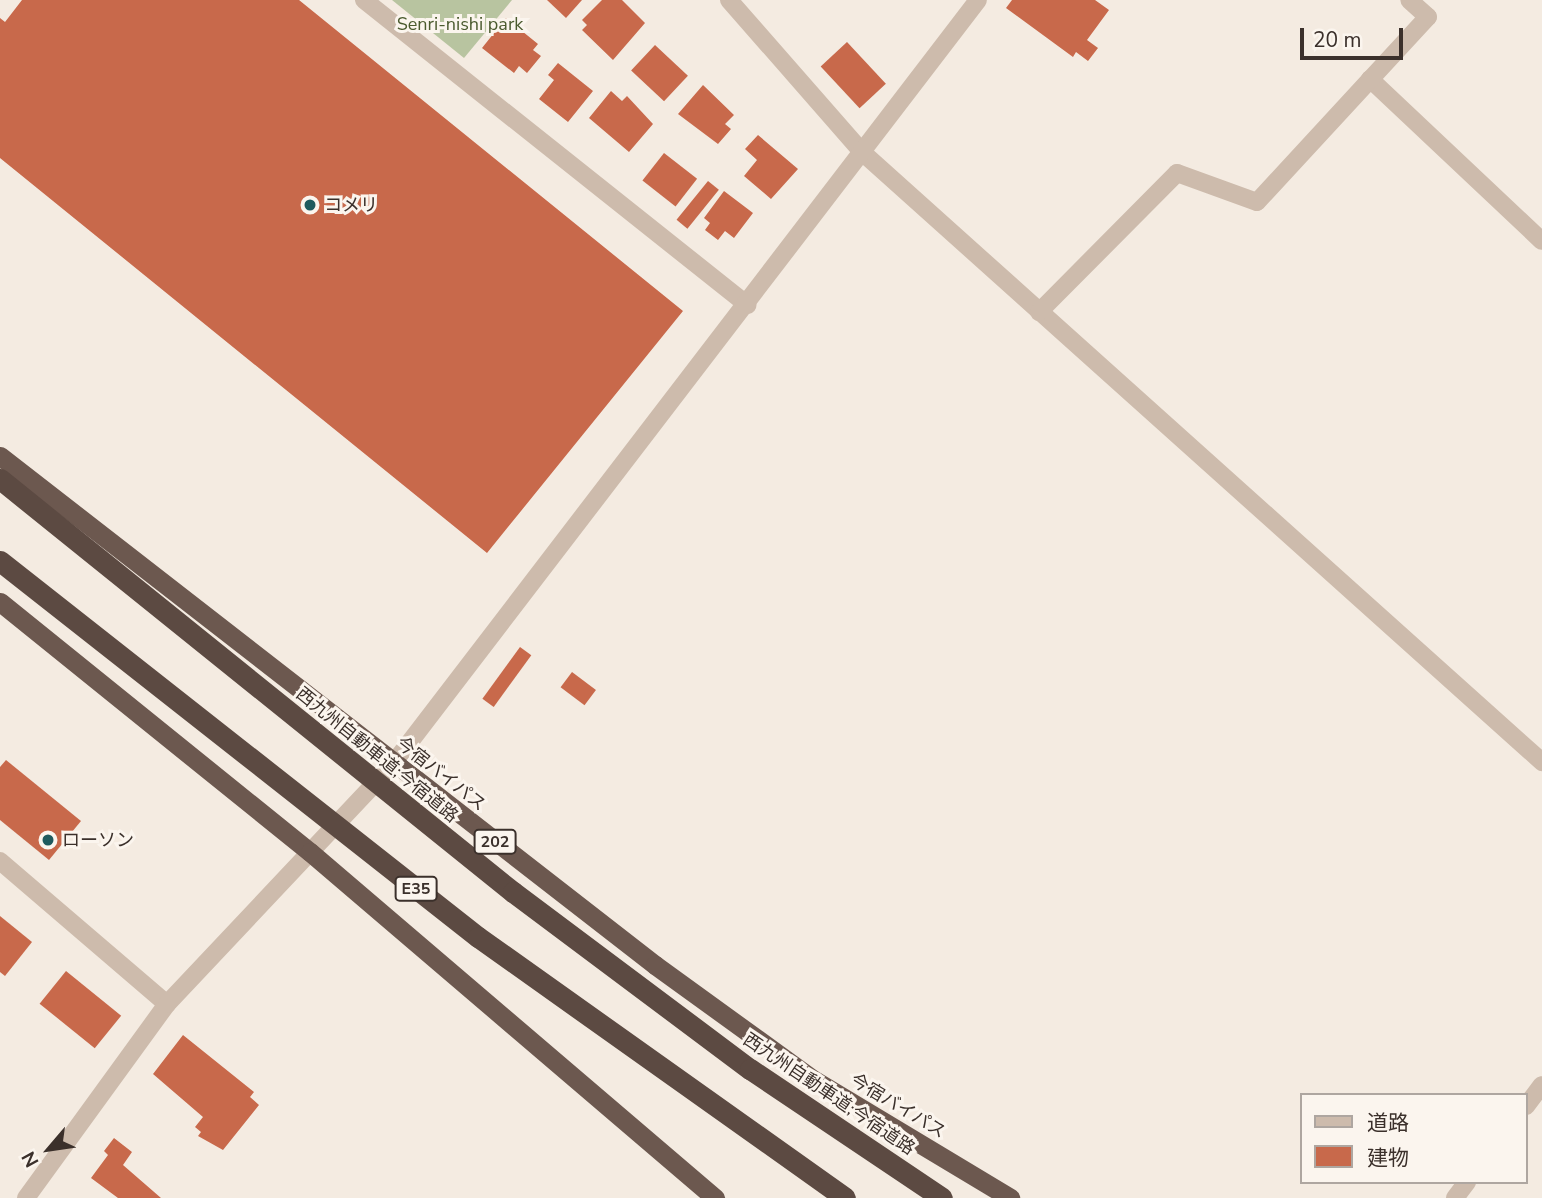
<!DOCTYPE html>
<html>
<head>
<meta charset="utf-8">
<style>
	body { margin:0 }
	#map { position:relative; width:1542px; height:1198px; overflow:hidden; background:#f4ebe1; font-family:"Nunito Sans","Noto Sans JP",sans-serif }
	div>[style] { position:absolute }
	.green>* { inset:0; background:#b8c4a0 }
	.building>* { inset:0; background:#c8694b; transform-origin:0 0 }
	.minor>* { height:18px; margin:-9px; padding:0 9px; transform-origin:9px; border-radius:9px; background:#cdbbac }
	.trunk>* { height:19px; margin:-9.5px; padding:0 9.5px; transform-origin:9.5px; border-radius:9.5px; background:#6c584f }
	.motorway-bridge>* { height:21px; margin:-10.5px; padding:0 10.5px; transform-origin:10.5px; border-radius:10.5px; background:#5c4a42 }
	.dots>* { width:19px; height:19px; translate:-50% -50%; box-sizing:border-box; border:4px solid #fbf5ee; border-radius:50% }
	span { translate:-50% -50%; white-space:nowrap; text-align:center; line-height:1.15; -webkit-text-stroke:6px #fbf5ee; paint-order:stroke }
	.shield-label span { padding:2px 5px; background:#fbf5ee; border:2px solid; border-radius:5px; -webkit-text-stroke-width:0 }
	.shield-label { font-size:16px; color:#3b302b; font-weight:700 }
	.park-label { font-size:18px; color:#4a5a2e }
	.poi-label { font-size:18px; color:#3b302b }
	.left { translate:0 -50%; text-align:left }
	.street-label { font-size:18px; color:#3b302b }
	.legend { position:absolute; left:1300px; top:1093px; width:228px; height:91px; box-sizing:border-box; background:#fbf5ee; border:2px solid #aea6a0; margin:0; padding:9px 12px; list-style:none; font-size:21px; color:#3b302b }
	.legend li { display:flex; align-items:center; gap:14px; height:35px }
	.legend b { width:35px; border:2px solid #aea6a0 }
	.north { position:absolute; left:14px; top:1114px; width:70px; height:70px; -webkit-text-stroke:5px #fbf5ee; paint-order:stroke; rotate:241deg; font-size:19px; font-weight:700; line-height:28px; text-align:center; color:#3b302b }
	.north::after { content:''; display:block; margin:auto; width:24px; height:32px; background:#3b302b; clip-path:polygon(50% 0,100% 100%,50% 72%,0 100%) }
	.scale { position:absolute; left:1300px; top:28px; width:103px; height:32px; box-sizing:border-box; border:4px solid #3b302b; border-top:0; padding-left:9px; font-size:21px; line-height:24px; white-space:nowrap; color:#3b302b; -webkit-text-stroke:5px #fbf5ee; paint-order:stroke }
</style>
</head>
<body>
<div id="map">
	<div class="green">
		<i style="clip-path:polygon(392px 0,512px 0,464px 58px)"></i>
	</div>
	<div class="building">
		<i style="clip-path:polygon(22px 0,299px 0,683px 311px,487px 553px,0 158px,0 18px,5px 22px)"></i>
		<i style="clip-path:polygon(547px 0,582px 0,566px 18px)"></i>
		<i style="clip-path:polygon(602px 0,622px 0,645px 23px,613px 60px,582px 30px,587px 25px,582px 20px)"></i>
		<i style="clip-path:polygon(1012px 0,1095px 0,1109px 10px,1087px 40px,1098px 48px,1088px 61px,1076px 52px,1073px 57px,1006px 8px)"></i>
		<i style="clip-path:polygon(506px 18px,538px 44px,533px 50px,541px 56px,527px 73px,519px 66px,514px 73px,482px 48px)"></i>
		<i style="left:847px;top:42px;width:57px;height:36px;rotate:47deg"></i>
		<i style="left:655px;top:45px;width:45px;height:35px;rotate:43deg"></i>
		<i style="clip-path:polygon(558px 63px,593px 91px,568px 122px,539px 99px,554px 80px,548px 75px)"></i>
		<i style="clip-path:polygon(703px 85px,734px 115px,725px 124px,731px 129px,718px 144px,678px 114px)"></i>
		<i style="clip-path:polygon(611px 91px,622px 101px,627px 96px,653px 124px,629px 152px,589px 118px)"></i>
		<i style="clip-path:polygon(758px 135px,798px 169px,771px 199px,744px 176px,757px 160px,745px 149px)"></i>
		<i style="left:664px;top:153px;width:42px;height:35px;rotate:38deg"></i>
		<i style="left:708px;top:181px;width:14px;height:50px;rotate:39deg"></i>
		<i style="clip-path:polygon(724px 191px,753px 213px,734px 238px,725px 231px,718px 240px,705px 230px,710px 223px,704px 218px)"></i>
		<i style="left:520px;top:647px;width:14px;height:64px;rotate:36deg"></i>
		<i style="left:572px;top:672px;width:30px;height:19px;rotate:37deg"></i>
		<i style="clip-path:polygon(6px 760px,81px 821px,49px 860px,0 820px,0 767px)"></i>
		<i style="clip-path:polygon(0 916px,32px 942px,5px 976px,0 972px)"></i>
		<i style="left:66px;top:971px;width:71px;height:42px;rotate:39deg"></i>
		<i style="clip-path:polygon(183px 1035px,254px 1092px,250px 1097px,259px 1105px,223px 1150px,198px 1136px,201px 1132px,195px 1127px,203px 1117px,153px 1074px)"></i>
		<i style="clip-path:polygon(114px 1138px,132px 1152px,123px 1165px,161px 1198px,118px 1198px,91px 1178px,108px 1155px,104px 1151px)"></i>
	</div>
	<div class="minor">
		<i style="left:364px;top:0;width:490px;rotate:38.5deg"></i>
		<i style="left:729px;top:0;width:202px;rotate:48.8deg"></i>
		<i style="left:862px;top:152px;width:914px;rotate:41.89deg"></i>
		<i style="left:1370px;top:79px;width:236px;rotate:43.3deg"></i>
		<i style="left:1039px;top:312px;width:196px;rotate:-45.2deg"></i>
		<i style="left:1177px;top:173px;width:85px;rotate:19.9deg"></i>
		<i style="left:1257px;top:202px;width:252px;rotate:-47.3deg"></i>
		<i style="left:1428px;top:17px;width:25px;rotate:-138deg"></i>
		<i style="left:0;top:861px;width:220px;rotate:40.6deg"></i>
		<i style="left:1526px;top:1106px;width:26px;rotate:-53deg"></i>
		<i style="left:26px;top:1198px;width:240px;rotate:-54deg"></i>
		<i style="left:167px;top:1004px;width:330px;rotate:-46.7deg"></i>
		<i style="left:393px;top:764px;width:962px;rotate:-52.56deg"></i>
		<i style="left:1455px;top:1198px;width:20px;rotate:-53deg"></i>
	</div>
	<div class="trunk">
		<i style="left:0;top:456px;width:830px;rotate:37.85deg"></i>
		<i style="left:655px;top:965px;width:196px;rotate:35.9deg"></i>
		<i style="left:814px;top:1080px;width:229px;rotate:31deg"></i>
		<i style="left:0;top:602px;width:398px;rotate:38.9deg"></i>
		<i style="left:310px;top:852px;width:533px;rotate:40.51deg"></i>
	</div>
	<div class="motorway-bridge">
		<i style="left:0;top:479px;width:659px;rotate:38.84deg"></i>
		<i style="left:513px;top:892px;width:296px;rotate:36.8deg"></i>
		<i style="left:750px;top:1069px;width:231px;rotate:33.9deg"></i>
		<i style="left:0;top:561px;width:608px;rotate:38.19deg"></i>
		<i style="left:478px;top:937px;width:450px;rotate:35.4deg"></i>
	</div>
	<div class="dots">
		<i style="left:310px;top:205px;background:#1f5a5e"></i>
		<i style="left:48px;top:840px;background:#1f5a5e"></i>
	</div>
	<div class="shield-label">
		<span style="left:495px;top:842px">202</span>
		<span style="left:416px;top:889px">E35</span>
	</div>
	<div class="park-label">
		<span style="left:460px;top:24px">Senri-nishi park</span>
	</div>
	<div class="poi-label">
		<span class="left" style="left:324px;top:205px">コメリ</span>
		<span class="left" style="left:62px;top:840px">ローソン</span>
	</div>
	<div class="street-label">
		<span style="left:377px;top:755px;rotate:39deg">西九州自動車道;今宿道路</span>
		<span style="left:441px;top:774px;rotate:38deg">今宿バイパス</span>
		<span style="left:829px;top:1094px;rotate:34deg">西九州自動車道;今宿道路</span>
		<span style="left:898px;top:1106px;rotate:31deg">今宿バイパス</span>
	</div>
	<ul class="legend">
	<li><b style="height:9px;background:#cdbbac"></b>道路</li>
	<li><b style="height:19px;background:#c8694b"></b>建物</li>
	</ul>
	<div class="north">N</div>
	<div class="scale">20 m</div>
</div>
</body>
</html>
